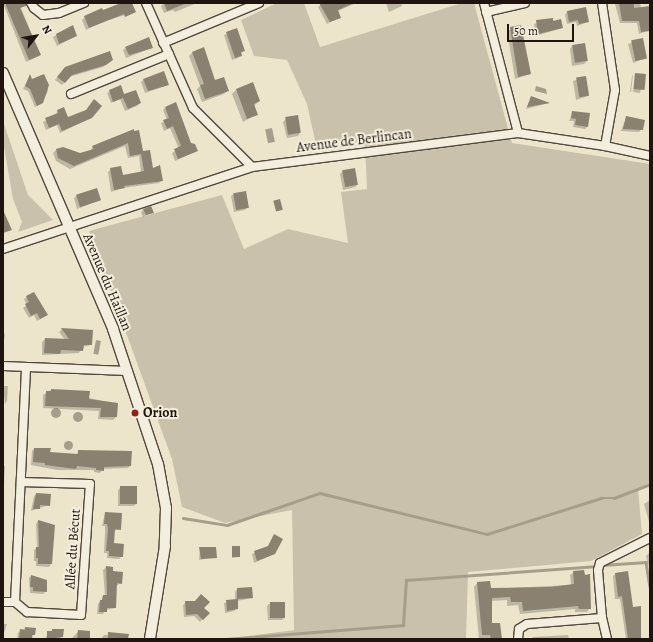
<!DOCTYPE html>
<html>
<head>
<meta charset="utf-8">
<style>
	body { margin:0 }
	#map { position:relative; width:653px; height:642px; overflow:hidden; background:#ece5cb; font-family:Alegreya,serif }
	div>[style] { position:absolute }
	.green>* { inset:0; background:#c9c1ab }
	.water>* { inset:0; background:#a69e8b; transform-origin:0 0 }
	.round { border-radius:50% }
	.shadow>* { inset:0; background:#0003 }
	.stream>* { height:2.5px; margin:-1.25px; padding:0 1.25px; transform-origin:1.25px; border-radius:1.25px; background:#a69e8b }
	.building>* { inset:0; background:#8a8171; transform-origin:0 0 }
	.roads { filter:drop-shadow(1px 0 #52483e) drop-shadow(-1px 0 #52483e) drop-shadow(0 1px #52483e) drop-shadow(0 -1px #52483e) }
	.minor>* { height:8px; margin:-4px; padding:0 4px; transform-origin:4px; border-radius:4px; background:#f3eedd }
	.tertiary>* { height:10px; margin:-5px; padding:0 5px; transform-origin:5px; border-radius:5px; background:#f3eedd }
	.dots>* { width:11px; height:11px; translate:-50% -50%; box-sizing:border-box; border:2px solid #f3eedd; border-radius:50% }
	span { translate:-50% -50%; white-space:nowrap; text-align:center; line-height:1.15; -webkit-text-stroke:4px #f3eedd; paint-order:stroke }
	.street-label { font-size:14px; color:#1f140f }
	.poi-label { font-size:14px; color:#1f140f; font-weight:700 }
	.left { translate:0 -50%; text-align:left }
	.frame { position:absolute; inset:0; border:4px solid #1f140f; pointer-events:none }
	.north { position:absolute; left:16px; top:16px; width:40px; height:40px; -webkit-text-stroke:3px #f3eedd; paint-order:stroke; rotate:59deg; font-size:11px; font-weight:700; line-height:16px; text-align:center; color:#1f140f }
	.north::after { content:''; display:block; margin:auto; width:14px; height:18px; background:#1f140f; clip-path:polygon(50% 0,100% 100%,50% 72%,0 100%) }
	.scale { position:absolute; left:507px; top:24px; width:67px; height:18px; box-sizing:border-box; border:2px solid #1f140f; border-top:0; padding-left:5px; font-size:12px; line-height:14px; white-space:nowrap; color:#1f140f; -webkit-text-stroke:3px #f3eedd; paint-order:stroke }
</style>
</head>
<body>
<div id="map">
	<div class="green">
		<i style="clip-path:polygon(277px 3px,304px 3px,320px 47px,462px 3px,474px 3px,512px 143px,650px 164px,650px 484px,638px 489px,642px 534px,591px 561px,468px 572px,466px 639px,225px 639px,294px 630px,292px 510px,225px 523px,182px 507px,172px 459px,89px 231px,222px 195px,244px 249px,288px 229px,348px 243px,341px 192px,367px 189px,365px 145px,317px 149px,307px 104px,287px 60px,254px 56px,241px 20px)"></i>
		<i style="clip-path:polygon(3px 121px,28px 195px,53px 220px,18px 232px,22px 222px,13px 199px,3px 141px)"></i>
	</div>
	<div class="water">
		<i style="clip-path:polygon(536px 86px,546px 89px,547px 94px,535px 91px)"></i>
		<i style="left:272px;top:128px;width:14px;height:7px;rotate:78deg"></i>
		<i style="left:96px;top:340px;width:5px;height:14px;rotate:11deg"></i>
		<i class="round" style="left:51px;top:408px;width:10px;height:10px"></i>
		<i class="round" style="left:73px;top:412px;width:10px;height:10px"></i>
		<i class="round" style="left:63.5px;top:440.5px;width:9px;height:9px"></i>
	</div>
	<div class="shadow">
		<i style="clip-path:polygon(3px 3px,19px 3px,40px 55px,37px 57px,26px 62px)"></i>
		<i style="clip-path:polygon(123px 3px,131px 3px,135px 12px,109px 20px,105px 12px)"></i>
		<i style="clip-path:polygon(164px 3px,197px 3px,175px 12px,173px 10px,164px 13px,161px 6px)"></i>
		<i style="clip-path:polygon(323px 3px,356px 3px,338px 11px,340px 17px,327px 24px,318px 7px)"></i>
		<i style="clip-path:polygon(386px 3px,401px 3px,402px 6px,389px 12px)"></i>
		<i style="clip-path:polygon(640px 3px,641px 8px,650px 6px,650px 30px,639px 34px,637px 23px,620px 23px,615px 4px)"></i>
		<i style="clip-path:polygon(567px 12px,588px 22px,577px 26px,576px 22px,567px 24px,565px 15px)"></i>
		<i style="clip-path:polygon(85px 17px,99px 23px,86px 30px,82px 20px)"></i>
		<i style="clip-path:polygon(552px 19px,562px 28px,536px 36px,534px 24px)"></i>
		<i style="clip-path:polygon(72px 26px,76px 36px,57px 46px,53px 37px)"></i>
		<i style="clip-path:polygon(520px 26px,530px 74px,515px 79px,507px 31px)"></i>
		<i style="clip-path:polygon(236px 30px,244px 50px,238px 58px,232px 60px,224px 35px)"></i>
		<i style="clip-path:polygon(642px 39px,646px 58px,633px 63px,628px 44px)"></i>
		<i style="clip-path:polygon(572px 46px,587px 61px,584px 64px,572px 66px,570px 49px)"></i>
		<i style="clip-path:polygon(126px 48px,152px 48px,126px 58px,123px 50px)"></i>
		<i style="clip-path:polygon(193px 52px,214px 81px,227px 91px,224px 94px,202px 102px,197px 89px,200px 86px,189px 56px)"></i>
		<i style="clip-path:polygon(112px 60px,103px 67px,69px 77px,62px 85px,55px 80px,63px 71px)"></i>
		<i style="clip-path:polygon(635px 74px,645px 75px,640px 93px,633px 92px)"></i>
		<i style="clip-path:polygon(633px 75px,631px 92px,630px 92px,632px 76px)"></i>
		<i style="clip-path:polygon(30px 76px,32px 81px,44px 76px,48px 91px,42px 103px,35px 107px,28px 91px,23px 89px)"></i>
		<i style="clip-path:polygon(585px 77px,588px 96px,576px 100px,573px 81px)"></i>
		<i style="clip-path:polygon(143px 80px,168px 85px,145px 93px,141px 82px)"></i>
		<i style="clip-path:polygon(120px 86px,124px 95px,140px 103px,137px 106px,125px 111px,120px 99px,111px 103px,107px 93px)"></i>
		<i style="clip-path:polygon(236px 90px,259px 101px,254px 106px,257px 114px,243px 122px,232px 94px)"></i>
		<i style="clip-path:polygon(531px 97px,549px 103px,526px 109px)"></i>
		<i style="clip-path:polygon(165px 108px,197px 151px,175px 161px,172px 153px,179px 149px,170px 128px,164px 131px,161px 123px,167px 120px,163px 110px)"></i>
		<i style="clip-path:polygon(57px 111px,67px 118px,92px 117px,60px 133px,57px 125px,46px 130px,43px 122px,56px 115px)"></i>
		<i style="clip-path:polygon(573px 112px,588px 126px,585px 129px,573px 127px,574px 121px,569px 121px)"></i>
		<i style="clip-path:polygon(626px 118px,642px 129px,639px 132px,621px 131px)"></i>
		<i style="clip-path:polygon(286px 119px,300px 133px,298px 136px,287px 138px,283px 122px)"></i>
		<i style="clip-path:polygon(133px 130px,152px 169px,162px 180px,159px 183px,123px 188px,111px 192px,108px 172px,111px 169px,122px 176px,141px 173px,139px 156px,128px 158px,125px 146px,70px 169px,56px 161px,53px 153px,56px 150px,63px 148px,80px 154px,90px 151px,93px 146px)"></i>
		<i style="clip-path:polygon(343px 171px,357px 185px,355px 187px,343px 190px,340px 174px)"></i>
		<i style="clip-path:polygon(234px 194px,248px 207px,245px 210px,234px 212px,231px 196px)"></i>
		<i style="clip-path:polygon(76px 196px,99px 200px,77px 209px,74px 198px)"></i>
		<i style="clip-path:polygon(144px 209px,152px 212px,143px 217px,141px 212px)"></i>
		<i style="clip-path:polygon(27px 297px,46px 315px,44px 317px,37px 321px,34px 315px,29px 318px,23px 308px,27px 305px,24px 299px)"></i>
		<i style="clip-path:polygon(62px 329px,92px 331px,91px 345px,82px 347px,79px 353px,42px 355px,42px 342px,45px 339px,65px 340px,59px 332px)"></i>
		<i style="clip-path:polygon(3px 333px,5px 334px,3px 348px)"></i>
		<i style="clip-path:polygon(3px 386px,8px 386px,7px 401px,5px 404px)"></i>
		<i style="clip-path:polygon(51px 390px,117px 404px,116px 417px,113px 420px,98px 419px,99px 411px,43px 408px,43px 395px)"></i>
		<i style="clip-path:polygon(34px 449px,49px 453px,76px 455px,79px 451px,130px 466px,128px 468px,103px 469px,100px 473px,94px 472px,94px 470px,57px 470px,31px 465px,32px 451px)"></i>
		<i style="clip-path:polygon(3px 466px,5px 466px,3px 503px)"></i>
		<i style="clip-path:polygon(121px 487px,137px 503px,134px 506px,118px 506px,118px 490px)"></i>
		<i style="clip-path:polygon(37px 494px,49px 505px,31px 511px,34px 496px)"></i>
		<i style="clip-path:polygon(650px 500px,650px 522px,649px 522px,644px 504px)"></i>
		<i style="clip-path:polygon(105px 513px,120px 529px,114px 531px,113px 544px,122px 556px,119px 559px,107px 558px,107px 553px,104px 553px,105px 532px,105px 526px,102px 526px)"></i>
		<i style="clip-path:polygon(38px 521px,44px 522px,51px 564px,49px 567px,36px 566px,36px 561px,34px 561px,34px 550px,37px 547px,36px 524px)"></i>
		<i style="clip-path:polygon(274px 536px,274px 554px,254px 563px,252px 554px,267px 548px)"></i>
		<i style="clip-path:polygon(232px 547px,239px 556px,238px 557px,232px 558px)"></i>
		<i style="clip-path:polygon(200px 548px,216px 557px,199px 560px)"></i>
		<i style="clip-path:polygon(650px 552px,650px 571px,646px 556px)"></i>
		<i style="clip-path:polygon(106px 567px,112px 568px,112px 572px,121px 583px,116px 586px,115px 608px,106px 610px,103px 614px,97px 614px,98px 604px,105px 596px,103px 570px)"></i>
		<i style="clip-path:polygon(574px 572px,590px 608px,587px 612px,575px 612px,575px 609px,520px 614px,518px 605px,507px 606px,507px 600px,491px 601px,491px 624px,501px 639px,479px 639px,474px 587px,477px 583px,490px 589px,571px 585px,570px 575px)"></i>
		<i style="clip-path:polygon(616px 574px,632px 608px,640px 607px,640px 639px,626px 639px,620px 599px,615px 599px,613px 576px)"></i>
		<i style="clip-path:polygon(31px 576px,46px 591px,43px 594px,30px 593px,29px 578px)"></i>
		<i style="clip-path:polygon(237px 589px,252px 598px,237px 601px,237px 608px,234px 611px,225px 613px,224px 603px,235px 600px,235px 592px)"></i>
		<i style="clip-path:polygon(186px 602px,203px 608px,208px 613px,200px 622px,194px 616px,184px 617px,183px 605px)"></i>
		<i style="clip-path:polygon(270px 603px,285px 603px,285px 617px,282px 620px,268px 620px,267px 606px)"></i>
		<i style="clip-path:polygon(3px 624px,7px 624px,4px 633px,3px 633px)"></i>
		<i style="clip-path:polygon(25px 628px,35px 629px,32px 639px,17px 639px,18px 633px)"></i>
		<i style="clip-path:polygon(79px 631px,89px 638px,71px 639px)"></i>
		<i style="clip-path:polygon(48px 632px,62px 636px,59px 639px,45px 639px)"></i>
		<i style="clip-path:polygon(119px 634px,119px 639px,101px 639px,104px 635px)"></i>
		<i style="clip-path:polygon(568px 635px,569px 639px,531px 639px,533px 637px)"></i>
	</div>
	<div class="stream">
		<i style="left:183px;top:518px;width:45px;rotate:9deg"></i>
		<i style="left:227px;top:525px;width:98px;rotate:-19deg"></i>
		<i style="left:320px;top:493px;width:172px;rotate:13.8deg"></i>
		<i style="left:487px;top:534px;width:120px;rotate:-17.5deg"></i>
		<i style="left:601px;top:498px;width:13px"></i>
		<i style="left:614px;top:498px;width:39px;rotate:-21deg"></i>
		<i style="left:602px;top:565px;width:44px;rotate:-3.9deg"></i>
		<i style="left:646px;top:562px;width:24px;rotate:81deg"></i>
		<i style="left:226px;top:639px;width:178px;rotate:-4.5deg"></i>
		<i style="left:403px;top:625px;width:45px;rotate:-86.2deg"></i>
		<i style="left:406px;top:580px;width:192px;rotate:-4.2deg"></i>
	</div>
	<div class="building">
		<i style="clip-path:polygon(5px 3px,26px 3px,26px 6px,20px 8px,41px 55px,29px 60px)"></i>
		<i style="clip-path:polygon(121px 3px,132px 3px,136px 12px,125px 17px,124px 14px,89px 28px,84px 16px,102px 8px,103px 10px)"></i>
		<i style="clip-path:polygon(164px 3px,187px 3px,167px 11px)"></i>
		<i style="clip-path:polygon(319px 3px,354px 3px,338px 10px,341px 18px,330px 22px)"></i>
		<i style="clip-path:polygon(619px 3px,634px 3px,634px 8px,650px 6px,650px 31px,641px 32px,639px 21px,622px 21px)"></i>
		<i style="clip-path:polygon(586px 7px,589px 22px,579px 24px,578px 20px,569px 22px,567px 11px)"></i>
		<i style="clip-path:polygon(553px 18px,553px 21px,561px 19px,563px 28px,538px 34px,536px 20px)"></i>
		<i style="clip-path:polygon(73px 25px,77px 36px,59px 44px,56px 34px)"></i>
		<i style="clip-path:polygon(521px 25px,531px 74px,518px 77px,510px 27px)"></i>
		<i style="clip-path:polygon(237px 28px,245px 51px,241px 52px,242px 56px,235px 58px,226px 32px)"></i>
		<i style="clip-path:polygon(149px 37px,153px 48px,129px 55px,125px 47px)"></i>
		<i style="left:643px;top:38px;width:21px;height:12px;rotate:79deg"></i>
		<i style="left:585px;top:43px;width:18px;height:13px;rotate:81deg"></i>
		<i style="clip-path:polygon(204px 47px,215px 80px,224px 77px,229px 91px,205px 99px,200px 85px,204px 84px,192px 52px)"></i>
		<i style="clip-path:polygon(110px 51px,113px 60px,106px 65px,72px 75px,65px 83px,57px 77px,65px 67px)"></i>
		<i style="clip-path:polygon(164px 71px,169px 85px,148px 91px,143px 79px)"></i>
		<i style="left:635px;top:73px;width:11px;height:16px;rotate:5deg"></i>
		<i style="clip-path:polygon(30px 74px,32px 79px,44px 74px,49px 85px,43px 103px,37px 106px,30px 89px,25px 86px)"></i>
		<i style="left:586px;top:76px;width:20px;height:10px;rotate:81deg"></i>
		<i style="clip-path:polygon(253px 82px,260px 101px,254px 104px,258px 115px,247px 119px,236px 89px)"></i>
		<i style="clip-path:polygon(121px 85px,124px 94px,136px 90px,141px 103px,128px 109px,123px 98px,113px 102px,109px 90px)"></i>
		<i style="clip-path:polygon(531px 96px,550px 103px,527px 107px)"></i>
		<i style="clip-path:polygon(94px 99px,102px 106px,92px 118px,62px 131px,59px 124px,49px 128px,45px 118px,58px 113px,57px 110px,64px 107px,68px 117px,86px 110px)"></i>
		<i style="clip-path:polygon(176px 102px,191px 143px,195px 144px,198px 151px,178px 159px,174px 149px,181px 146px,173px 126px,167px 129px,163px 120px,169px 118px,165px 107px)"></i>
		<i style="clip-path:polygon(572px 111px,590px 113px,588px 127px,575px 125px,576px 119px,571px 118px)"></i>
		<i style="left:298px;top:115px;width:18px;height:13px;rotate:81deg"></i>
		<i style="clip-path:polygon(626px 116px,645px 120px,643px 130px,623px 129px)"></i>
		<i style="clip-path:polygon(134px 129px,134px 131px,139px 130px,143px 151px,150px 150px,153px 168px,160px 165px,163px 181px,124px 186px,125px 188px,114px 190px,110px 168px,121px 166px,123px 175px,144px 171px,141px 154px,130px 156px,128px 143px,74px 166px,58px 158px,56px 149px,63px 147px,80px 153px,94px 149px,92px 146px)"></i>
		<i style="left:355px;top:168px;width:17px;height:13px;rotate:80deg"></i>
		<i style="left:97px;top:188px;width:13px;height:22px;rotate:72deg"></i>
		<i style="left:246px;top:191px;width:17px;height:13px;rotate:80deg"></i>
		<i style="left:280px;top:199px;width:11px;height:7px;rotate:75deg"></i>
		<i style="clip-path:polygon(151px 206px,154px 213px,146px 215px,143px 209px)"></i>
		<i style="clip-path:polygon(3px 210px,12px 230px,3px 233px)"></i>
		<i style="clip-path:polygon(34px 292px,48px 315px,40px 319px,37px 313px,31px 316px,25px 304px,29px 302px,26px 296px)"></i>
		<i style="clip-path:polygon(61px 328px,93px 330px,92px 345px,84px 345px,83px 351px,61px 350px,60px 354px,44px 353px,45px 338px,69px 339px)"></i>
		<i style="clip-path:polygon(51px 389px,90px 391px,89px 399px,118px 403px,117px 417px,100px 417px,101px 408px,45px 406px,46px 391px,51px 391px)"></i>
		<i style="clip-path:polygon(34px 448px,51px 448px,50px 452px,78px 454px,78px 450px,132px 451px,131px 466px,104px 467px,104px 471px,96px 470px,96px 468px,77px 466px,76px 469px,45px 465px,45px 463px,33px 462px)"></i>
		<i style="left:120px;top:486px;width:17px;height:18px"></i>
		<i style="clip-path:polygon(36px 493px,51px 494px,50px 506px,40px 505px,40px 509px,33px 509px)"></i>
		<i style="clip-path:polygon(105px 512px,122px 513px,121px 530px,115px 529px,114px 543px,124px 544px,123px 557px,109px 556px,109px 551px,106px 551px,108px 529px,107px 524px,104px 524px)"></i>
		<i style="clip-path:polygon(38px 520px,55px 525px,52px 564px,38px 564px,38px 558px,36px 558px,36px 547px,39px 547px)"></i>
		<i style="clip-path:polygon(274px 534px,283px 539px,275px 554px,257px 561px,254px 551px,268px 546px)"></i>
		<i style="left:232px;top:546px;width:8px;height:11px"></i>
		<i style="clip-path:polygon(199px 547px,216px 547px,217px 558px,201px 559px)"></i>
		<i style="clip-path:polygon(106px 566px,113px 567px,113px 571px,123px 572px,122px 584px,117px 583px,116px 608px,107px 608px,107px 612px,99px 612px,100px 600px,102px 600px,103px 595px,107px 595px)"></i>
		<i style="clip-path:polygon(584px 570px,585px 575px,590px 574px,591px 609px,579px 609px,578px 606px,523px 611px,522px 602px,511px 602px,510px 597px,492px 598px,492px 623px,500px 623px,502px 639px,491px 639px,490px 635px,482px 635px,477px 582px,490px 581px,491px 588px,550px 587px,574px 584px,573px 571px)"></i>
		<i style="clip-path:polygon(628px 571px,633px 607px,641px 606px,641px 638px,628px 639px,622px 596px,618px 597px,615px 573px)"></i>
		<i style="clip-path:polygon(31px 575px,47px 580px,47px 592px,33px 591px,33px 587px,30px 587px)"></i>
		<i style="clip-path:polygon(252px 587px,253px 598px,238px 599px,238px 609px,227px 611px,226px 600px,237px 599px,237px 588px)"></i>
		<i style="clip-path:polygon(201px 594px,210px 602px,204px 608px,210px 613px,203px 620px,197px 614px,186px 615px,185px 601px,195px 601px)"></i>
		<i style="left:270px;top:602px;width:15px;height:16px"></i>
		<i style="clip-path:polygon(25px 627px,36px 628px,35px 635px,32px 635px,32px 639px,19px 639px,20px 629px,25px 630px)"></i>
		<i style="clip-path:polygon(52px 629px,64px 629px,63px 637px,47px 639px,47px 631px,52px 631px)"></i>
		<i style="clip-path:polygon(78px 630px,90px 631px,90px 638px,77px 639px)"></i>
		<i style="clip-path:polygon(108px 632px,129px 634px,128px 639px,108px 639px)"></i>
	</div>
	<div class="roads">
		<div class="minor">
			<i style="left:31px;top:3px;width:6px;rotate:59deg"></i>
			<i style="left:34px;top:8px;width:11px;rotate:38deg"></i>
			<i style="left:43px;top:15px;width:16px;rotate:-7deg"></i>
			<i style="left:59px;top:13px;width:27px;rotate:-22deg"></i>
			<i style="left:146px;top:3px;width:115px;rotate:65.9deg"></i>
			<i style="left:193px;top:108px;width:83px;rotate:45deg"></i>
			<i style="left:484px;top:3px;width:134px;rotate:75.3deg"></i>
			<i style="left:602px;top:3px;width:88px;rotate:81.5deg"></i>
			<i style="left:615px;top:90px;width:57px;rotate:100.1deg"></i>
			<i style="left:486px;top:12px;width:40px;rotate:-13deg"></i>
			<i style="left:163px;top:43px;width:104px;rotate:-22.6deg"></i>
			<i style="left:71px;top:94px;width:106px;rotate:-22.2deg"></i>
			<i style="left:3px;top:249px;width:262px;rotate:-18.2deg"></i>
			<i style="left:252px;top:167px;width:268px;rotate:-7.3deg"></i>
			<i style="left:518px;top:133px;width:88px;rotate:8.5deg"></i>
			<i style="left:605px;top:146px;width:46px;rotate:12.5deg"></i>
			<i style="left:3px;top:366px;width:124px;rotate:2.3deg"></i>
			<i style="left:3px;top:602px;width:12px"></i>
			<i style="left:15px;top:602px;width:234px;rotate:-87.3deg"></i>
			<i style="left:15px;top:602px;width:16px;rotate:40deg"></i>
			<i style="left:27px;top:612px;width:54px;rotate:3.2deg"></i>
			<i style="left:81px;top:615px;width:131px;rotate:-86.1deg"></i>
			<i style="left:90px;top:484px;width:69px;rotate:-178.3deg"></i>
			<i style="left:518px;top:639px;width:10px;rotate:-84deg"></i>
			<i style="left:519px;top:629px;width:9px;rotate:-32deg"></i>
			<i style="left:527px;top:624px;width:75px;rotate:-4.6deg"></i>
			<i style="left:607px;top:639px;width:22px;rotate:-103deg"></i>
			<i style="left:602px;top:618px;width:48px;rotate:-94.8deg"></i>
			<i style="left:598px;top:570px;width:7px;rotate:-74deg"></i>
			<i style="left:600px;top:563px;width:56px;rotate:-26.6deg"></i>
		</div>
		<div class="tertiary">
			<i style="left:3px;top:73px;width:279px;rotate:66.7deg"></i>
			<i style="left:113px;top:329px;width:142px;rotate:71.6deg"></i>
			<i style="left:158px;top:464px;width:45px;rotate:79.7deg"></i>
			<i style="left:166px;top:508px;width:38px;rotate:92deg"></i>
			<i style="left:165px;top:546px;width:94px;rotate:99.2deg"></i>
		</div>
	</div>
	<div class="dots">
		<i style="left:135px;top:413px;background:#8f2418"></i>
	</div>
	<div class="street-label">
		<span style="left:354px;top:141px;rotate:-7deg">Avenue de Berlincan</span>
		<span style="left:107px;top:282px;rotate:67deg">Avenue du Haillan</span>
		<span style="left:73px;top:549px;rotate:-86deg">Allée du Bécut</span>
	</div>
	<div class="poi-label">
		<span class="left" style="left:143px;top:413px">Orion</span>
	</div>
	<div class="frame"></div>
	<div class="north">N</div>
	<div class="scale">50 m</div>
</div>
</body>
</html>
